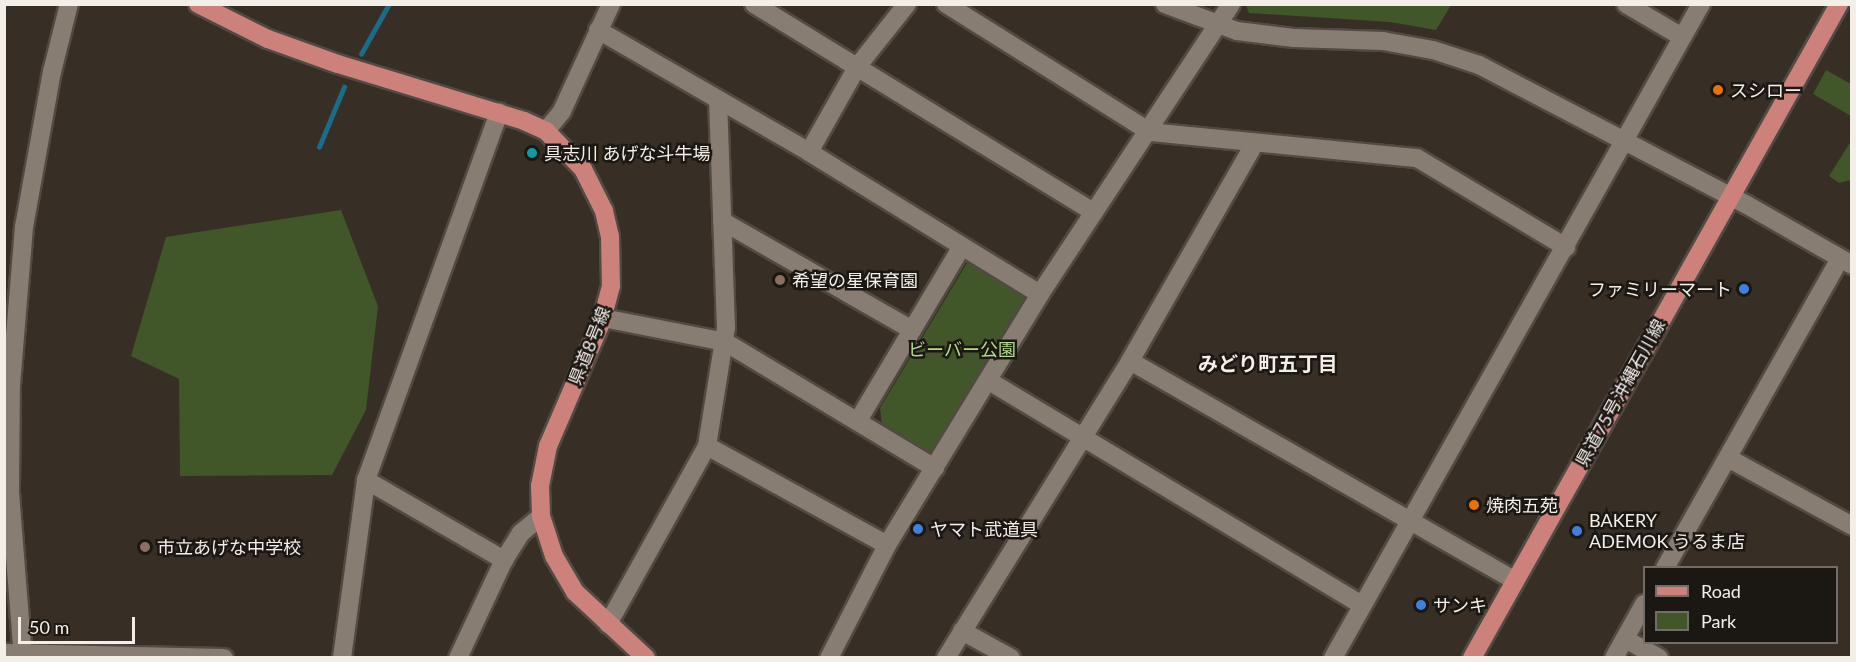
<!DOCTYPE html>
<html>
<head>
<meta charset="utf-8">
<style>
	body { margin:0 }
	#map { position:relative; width:1856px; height:662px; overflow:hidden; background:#372e26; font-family:Lato,"Noto Sans JP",sans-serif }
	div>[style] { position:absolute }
	.green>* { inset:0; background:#415629 }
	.stream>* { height:4.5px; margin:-2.25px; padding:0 2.25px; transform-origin:2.25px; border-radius:2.25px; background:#1a6c89 }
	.roads { filter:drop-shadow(2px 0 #514a43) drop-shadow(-2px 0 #514a43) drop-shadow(0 2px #514a43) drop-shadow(0 -2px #514a43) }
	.minor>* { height:18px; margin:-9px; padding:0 9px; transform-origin:9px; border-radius:9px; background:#887d73 }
	.major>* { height:18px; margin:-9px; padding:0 9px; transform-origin:9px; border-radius:9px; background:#cc827b }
	.dots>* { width:16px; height:16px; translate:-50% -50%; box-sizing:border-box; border:3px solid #1b1713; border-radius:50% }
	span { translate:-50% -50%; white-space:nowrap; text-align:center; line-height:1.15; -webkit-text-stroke:5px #1b1713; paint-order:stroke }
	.poi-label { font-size:18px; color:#f4eee9 }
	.left { translate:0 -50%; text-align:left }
	.right { translate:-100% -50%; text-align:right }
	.street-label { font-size:18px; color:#f4eee9 }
	.park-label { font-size:18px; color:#b2db88 }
	.neighbourhood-label { font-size:20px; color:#f4eee9; font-weight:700 }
	.frame { position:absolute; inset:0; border:6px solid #f4eee9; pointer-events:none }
	.legend { position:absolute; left:1643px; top:566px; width:195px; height:78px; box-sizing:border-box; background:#1b1713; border:2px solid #726d69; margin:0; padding:8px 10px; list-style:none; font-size:18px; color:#f4eee9 }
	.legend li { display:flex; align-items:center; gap:12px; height:30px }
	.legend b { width:30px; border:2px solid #726d69 }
	.scale { position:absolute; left:18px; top:617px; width:117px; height:27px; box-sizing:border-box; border:3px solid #f4eee9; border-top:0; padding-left:8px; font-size:18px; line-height:21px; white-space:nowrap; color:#f4eee9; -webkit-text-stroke:4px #1b1713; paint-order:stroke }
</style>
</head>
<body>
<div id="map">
	<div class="green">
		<i style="clip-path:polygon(1246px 5px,1246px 4px,1451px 5px,1436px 30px,1390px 22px,1249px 13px)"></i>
		<i style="clip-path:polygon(1826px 70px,1851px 84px,1851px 116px,1813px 94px)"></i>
		<i style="clip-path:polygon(1851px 141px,1851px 180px,1839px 183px,1829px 176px)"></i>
		<i style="clip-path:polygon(341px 210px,378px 306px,366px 410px,332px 475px,180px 476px,179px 379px,131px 356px,166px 237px)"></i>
		<i style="clip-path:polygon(973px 253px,1040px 294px,939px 461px,882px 426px,880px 408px)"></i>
	</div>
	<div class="stream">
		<i style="left:361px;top:54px;width:57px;rotate:-60.8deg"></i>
		<i style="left:319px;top:147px;width:65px;rotate:-67.4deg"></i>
	</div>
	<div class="roads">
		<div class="minor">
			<i style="left:754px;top:4px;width:396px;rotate:31.5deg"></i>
			<i style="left:946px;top:4px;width:241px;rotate:32.1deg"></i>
			<i style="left:1150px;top:132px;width:268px;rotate:5.6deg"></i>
			<i style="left:1417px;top:158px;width:174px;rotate:30.9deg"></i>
			<i style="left:1165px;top:4px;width:77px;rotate:20.6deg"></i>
			<i style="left:1237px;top:31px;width:57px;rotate:7deg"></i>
			<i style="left:1294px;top:38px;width:89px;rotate:1.9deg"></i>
			<i style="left:1383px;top:41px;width:51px;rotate:10.2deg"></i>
			<i style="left:1433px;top:50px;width:48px;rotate:18.1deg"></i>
			<i style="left:1479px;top:65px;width:302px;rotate:27.6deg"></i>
			<i style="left:1747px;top:205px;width:121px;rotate:29.7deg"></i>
			<i style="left:1626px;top:4px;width:65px;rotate:30.5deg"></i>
			<i style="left:598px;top:30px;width:244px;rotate:30deg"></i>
			<i style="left:809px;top:152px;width:271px;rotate:31.6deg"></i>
			<i style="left:546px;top:131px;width:26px;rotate:-51deg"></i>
			<i style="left:562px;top:111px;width:118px;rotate:-65.4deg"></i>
			<i style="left:809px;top:152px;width:98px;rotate:-60.5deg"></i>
			<i style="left:857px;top:67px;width:80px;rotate:-51.6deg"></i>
			<i style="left:722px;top:221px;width:219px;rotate:29.8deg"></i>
			<i style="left:603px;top:318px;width:124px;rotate:11.1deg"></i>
			<i style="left:725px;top:342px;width:245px;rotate:31deg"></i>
			<i style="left:1130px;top:361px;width:442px;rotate:29.7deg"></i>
			<i style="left:989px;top:381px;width:433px;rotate:31deg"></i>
			<i style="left:859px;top:419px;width:201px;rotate:-59.2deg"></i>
			<i style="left:707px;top:446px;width:205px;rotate:28.8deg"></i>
			<i style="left:1728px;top:458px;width:141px;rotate:28.7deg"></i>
			<i style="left:366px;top:480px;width:160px;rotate:30.1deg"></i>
			<i style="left:1665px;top:568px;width:355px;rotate:-60.5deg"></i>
			<i style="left:608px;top:624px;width:204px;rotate:-60.9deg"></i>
			<i style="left:707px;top:446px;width:120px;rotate:-80.9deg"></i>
			<i style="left:726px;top:328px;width:225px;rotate:-92deg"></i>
			<i style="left:962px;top:631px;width:56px;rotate:28.9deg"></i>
			<i style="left:1625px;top:639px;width:39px;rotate:29deg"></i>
			<i style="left:4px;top:653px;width:220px;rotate:1.3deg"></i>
			<i style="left:23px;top:658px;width:168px;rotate:-94.5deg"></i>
			<i style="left:10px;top:491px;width:106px;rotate:-89.5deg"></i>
			<i style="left:11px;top:385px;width:159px;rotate:-85.3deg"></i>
			<i style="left:24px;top:227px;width:158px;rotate:-79.8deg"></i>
			<i style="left:52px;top:72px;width:70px;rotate:-76deg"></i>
			<i style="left:342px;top:658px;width:180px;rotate:-82.3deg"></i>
			<i style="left:366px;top:480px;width:391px;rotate:-70.1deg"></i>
			<i style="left:458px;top:658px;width:108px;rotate:-64.9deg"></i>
			<i style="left:504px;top:560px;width:32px;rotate:-58deg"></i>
			<i style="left:521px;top:533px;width:26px;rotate:-40deg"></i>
			<i style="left:829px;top:658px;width:127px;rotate:-62.8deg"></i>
			<i style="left:887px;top:545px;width:294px;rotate:-58.6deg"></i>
			<i style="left:1040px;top:294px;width:347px;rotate:-56.6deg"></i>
			<i style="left:946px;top:658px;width:349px;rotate:-58.2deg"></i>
			<i style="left:1130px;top:361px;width:251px;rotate:-60.2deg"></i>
			<i style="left:1333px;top:658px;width:750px;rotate:-60.63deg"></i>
			<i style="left:1614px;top:658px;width:62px;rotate:-60.9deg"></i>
		</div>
		<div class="major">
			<i style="left:198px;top:4px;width:78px;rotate:26.6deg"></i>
			<i style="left:268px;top:39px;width:74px;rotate:19.7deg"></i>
			<i style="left:338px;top:64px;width:195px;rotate:17deg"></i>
			<i style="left:524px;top:121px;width:24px;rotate:24deg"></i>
			<i style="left:546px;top:131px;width:53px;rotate:45.8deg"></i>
			<i style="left:583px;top:169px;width:47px;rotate:63.4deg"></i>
			<i style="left:604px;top:211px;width:26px;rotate:77deg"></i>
			<i style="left:610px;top:236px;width:50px;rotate:88.9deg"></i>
			<i style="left:611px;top:286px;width:38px;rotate:105deg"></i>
			<i style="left:601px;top:323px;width:134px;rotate:113.3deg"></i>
			<i style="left:548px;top:446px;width:41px;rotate:101.3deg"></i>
			<i style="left:540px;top:486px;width:30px;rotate:88deg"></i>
			<i style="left:541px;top:516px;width:42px;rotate:72deg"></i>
			<i style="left:554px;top:556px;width:42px;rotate:59.7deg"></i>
			<i style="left:575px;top:592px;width:97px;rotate:42.9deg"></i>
			<i style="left:1472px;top:658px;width:750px;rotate:-60.7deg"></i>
		</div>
	</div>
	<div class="dots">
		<i style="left:1718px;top:90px;background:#e8710a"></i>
		<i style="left:532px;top:153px;background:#0f9aa8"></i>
		<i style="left:780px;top:280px;background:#8d6e63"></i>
		<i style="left:1744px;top:289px;background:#3f7fe0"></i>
		<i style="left:1474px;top:505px;background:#e8710a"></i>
		<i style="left:918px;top:529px;background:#3f7fe0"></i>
		<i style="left:1577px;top:531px;background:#3f7fe0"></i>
		<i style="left:145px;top:547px;background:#8d6e63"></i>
		<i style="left:1421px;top:605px;background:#3f7fe0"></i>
	</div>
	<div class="poi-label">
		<span class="left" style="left:1730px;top:90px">スシロー</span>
		<span class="left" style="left:544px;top:153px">具志川 あげな斗牛場</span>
		<span class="left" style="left:792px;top:280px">希望の星保育園</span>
		<span class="right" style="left:1732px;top:289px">ファミリーマート</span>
		<span class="left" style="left:1486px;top:505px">焼肉五苑</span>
		<span class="left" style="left:1589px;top:531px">BAKERY<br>ADEMOK うるま店</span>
		<span class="left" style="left:930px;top:529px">ヤマト武道具</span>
		<span class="left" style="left:157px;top:547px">市立あげな中学校</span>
		<span class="left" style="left:1433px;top:605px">サンキ</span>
	</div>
	<div class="street-label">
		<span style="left:589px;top:346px;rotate:-68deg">県道8号線</span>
		<span style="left:1620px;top:393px;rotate:-61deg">県道75号沖縄石川線</span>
	</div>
	<div class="park-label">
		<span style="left:962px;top:349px">ビーバー公園</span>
	</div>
	<div class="neighbourhood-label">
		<span style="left:1268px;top:363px">みどり町五丁目</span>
	</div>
	<div class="frame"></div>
	<ul class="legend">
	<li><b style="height:8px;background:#cc827b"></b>Road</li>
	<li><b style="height:16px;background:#415629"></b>Park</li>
	</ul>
	<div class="scale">50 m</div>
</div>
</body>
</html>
